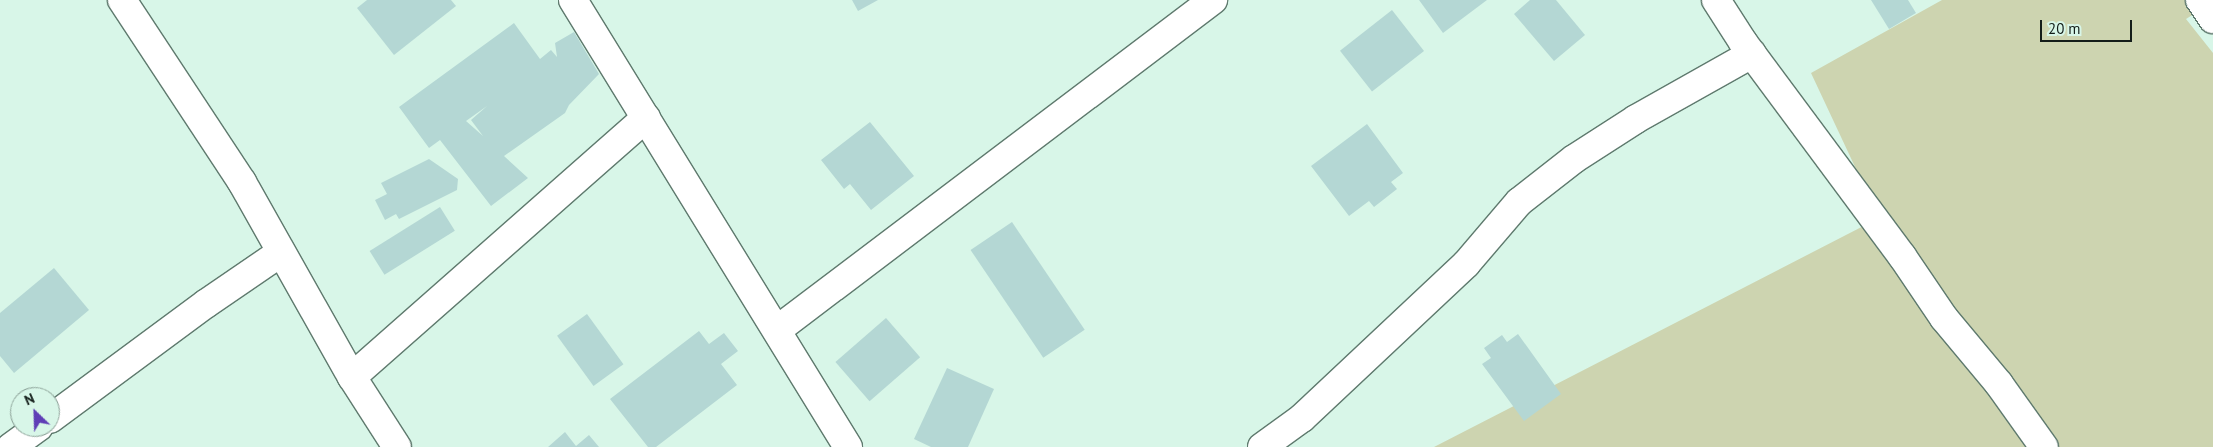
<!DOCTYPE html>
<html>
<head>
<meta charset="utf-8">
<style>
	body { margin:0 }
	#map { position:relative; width:2213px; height:447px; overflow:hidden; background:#d8f6e8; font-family:"PT Sans",sans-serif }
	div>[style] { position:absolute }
	.green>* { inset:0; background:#cdd4b0 }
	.building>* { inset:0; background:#b4d7d4; transform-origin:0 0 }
	.roads { filter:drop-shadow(1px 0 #5f7a6e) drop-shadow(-1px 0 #5f7a6e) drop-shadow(0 1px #5f7a6e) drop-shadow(0 -1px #5f7a6e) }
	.minor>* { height:28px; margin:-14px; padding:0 14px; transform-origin:14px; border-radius:14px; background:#fff }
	span { translate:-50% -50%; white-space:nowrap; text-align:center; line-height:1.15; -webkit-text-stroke:5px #d8f6e8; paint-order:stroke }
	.north { position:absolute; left:10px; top:387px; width:50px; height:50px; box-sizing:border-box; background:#d8f6e8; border:1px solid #899f95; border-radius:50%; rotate:336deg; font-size:14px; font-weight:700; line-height:20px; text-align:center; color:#131d19 }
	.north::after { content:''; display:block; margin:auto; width:18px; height:22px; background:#5f3eb6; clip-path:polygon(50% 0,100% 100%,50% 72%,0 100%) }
	.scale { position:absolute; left:2040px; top:20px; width:92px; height:22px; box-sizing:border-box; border:2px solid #131d19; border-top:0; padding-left:6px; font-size:15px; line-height:18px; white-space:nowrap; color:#131d19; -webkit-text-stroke:4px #d8f6e8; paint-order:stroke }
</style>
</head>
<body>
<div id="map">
	<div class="green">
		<i style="clip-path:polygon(1942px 0,2213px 0,2213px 2px,2186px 19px,2213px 53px,2213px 447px,1434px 447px,1879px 218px,1811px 73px)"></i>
	</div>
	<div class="building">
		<i style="clip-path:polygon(367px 0,451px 0,456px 6px,394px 55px,357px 8px)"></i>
		<i style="clip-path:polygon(852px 0,878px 0,858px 11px)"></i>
		<i style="clip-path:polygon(1419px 0,1487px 0,1443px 33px)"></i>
		<i style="clip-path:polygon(1530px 0,1556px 0,1585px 35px,1554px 61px,1514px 14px)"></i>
		<i style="clip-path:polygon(1871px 0,1908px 0,1916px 13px,1889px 29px)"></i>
		<i style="left:1392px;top:10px;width:52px;height:66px;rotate:52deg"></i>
		<i style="clip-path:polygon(evenodd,514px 23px,540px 59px,551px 50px,557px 57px,555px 43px,574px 32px,599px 74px,569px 105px,565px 113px,504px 156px,528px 178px,491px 206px,440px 140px,429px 148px,399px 107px,514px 23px,487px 106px,471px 120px,483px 136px,466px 121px,487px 106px)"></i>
		<i style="clip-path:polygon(870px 122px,914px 176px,871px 210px,850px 184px,844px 189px,821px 160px)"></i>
		<i style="clip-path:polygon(1367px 124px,1403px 173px,1391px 182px,1397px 189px,1374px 207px,1369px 201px,1349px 216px,1311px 166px)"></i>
		<i style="clip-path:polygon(429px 159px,458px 179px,457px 190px,399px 219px,396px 214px,385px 220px,375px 200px,387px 194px,381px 183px)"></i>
		<i style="left:440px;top:207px;width:28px;height:83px;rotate:58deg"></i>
		<i style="left:1012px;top:222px;width:130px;height:50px;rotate:56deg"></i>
		<i style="clip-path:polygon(54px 268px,89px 310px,14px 373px,0 356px,0 313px)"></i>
		<i style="left:587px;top:314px;width:62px;height:37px;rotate:54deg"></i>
		<i style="left:886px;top:318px;width:52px;height:67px;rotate:49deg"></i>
		<i style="clip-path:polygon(699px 331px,709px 344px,724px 333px,738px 351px,721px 364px,737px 385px,656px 447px,648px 447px,610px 399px)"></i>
		<i style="clip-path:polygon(1518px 334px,1561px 394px,1524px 421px,1482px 364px,1491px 358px,1484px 348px,1502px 335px,1507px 342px)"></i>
		<i style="clip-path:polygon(947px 368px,994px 389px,968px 447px,931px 447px,914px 439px)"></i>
		<i style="clip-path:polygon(565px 432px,576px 446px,589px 435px,599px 447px,548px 447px)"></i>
	</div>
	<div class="roads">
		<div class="minor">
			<i style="left:122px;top:0;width:218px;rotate:56.6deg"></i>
			<i style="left:242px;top:182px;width:224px;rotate:60.6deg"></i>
			<i style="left:352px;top:377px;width:83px;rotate:57.3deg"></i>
			<i style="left:573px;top:0;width:525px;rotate:58.4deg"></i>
			<i style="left:1716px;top:0;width:50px;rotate:57.3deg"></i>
			<i style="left:1743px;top:42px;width:267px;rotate:53.4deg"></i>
			<i style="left:1902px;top:256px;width:75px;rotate:55.9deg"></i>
			<i style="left:1944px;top:318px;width:86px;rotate:50.2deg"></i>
			<i style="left:1999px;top:384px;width:77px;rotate:54.5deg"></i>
			<i style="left:2200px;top:0;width:23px;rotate:56deg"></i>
			<i style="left:777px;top:330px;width:547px;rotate:-37.12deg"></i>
			<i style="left:352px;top:377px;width:392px;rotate:-41.4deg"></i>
			<i style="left:50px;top:419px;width:195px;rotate:-36.5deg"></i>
			<i style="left:207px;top:303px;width:88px;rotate:-34.4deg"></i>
			<i style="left:11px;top:447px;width:34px;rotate:-36deg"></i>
			<i style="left:1262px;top:447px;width:49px;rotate:-35.9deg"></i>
			<i style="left:1302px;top:418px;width:225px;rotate:-43.2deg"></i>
			<i style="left:1466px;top:264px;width:82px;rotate:-49.5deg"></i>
			<i style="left:1519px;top:202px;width:70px;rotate:-38deg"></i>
			<i style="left:1574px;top:159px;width:74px;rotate:-32.8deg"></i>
			<i style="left:1636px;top:119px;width:133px;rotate:-29.3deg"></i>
		</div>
	</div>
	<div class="north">N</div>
	<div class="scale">20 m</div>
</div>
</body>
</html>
